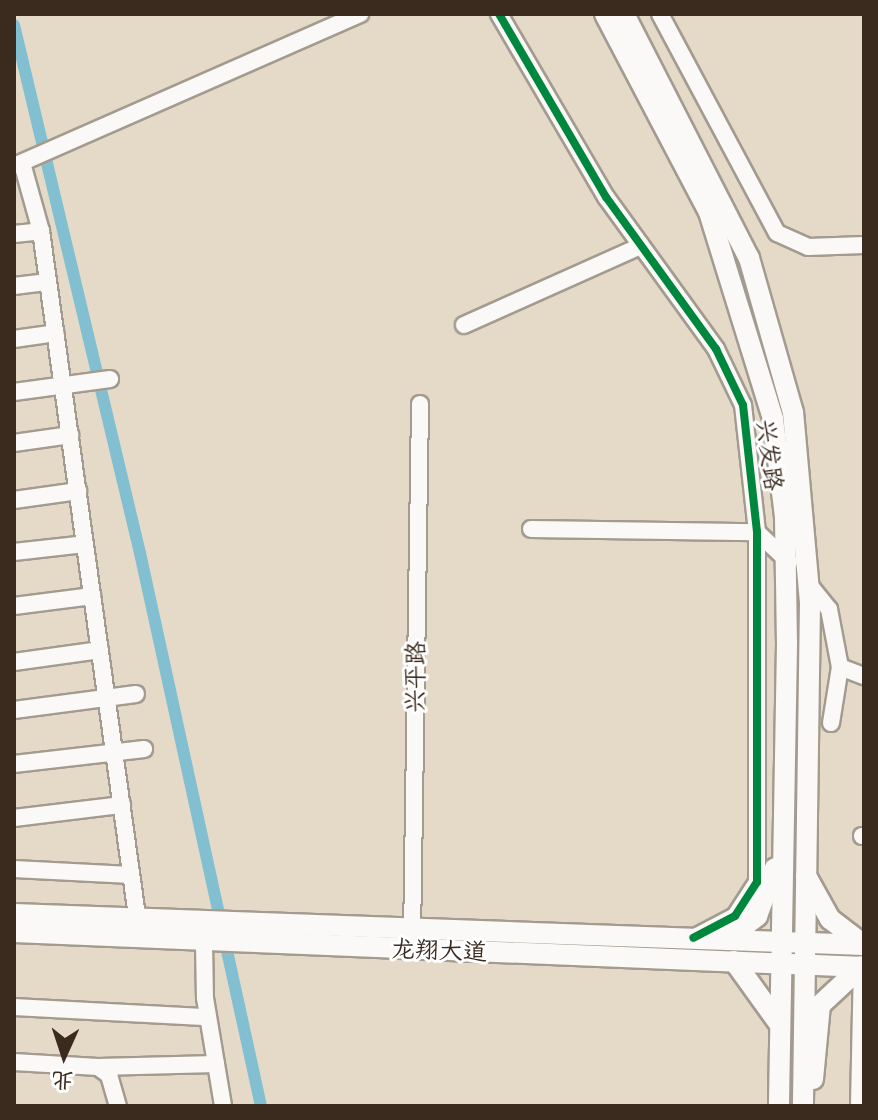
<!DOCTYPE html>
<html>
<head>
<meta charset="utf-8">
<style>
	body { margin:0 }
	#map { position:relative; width:878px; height:1120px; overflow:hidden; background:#e4dac7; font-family:Sriracha,"LXGW WenKai TC",sans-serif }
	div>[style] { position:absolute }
	.canal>* { height:12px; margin:-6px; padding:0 6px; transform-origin:6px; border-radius:6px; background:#81bfd1 }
	.roads { filter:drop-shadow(2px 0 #a39b8f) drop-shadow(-2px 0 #a39b8f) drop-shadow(0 2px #a39b8f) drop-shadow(0 -2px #a39b8f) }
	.minor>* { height:16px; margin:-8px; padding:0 8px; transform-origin:8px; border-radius:8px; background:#fbf9f7 }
	.major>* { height:20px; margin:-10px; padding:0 10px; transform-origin:10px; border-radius:10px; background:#fbf9f7 }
	.cycleway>* { height:8px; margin:-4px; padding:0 4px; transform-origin:4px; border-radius:4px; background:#00873e }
	span { translate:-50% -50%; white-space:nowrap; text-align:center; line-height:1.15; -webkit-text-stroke:6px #fff; paint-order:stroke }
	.street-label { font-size:24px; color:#3b2a1e }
	.frame { position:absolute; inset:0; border:16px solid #3b2a1e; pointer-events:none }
	.north { position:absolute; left:24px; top:1016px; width:80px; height:80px; -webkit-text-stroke:6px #fff; paint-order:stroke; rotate:183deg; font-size:22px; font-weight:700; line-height:32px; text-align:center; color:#3b2a1e }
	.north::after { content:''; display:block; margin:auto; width:28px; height:36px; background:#3b2a1e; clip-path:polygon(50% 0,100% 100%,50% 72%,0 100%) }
</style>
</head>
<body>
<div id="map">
	<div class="canal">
		<i style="left:14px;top:25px;width:543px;rotate:76.58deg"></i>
		<i style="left:140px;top:553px;width:566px;rotate:77.66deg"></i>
	</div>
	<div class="roads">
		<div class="minor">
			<i style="left:499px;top:14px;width:212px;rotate:59.7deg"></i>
			<i style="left:606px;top:197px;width:188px;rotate:54.1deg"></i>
			<i style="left:716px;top:349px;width:62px;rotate:64.3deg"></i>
			<i style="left:743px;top:405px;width:128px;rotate:83.7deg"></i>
			<i style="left:757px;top:532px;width:350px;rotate:90deg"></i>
			<i style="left:757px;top:882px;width:40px;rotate:122.9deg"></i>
			<i style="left:735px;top:916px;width:47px;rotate:152.4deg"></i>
			<i style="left:660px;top:14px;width:248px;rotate:61.9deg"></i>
			<i style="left:777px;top:233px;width:34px;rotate:24deg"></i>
			<i style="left:808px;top:247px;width:56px;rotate:-2deg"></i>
			<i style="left:22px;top:163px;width:71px;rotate:74.4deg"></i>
			<i style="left:41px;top:231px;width:706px;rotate:82.02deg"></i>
			<i style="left:16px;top:165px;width:376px;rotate:-23.7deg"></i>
			<i style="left:14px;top:234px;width:27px;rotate:-6deg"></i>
			<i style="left:14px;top:286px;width:34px;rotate:-7deg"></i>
			<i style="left:464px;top:325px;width:194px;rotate:-24.1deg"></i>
			<i style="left:14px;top:339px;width:42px;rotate:-8.1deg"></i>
			<i style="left:14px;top:392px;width:97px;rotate:-7.7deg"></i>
			<i style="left:14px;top:443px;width:57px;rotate:-8.1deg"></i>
			<i style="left:14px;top:500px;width:65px;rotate:-8deg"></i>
			<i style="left:531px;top:529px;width:226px;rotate:0.8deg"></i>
			<i style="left:757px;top:532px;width:44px;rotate:43.2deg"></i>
			<i style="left:14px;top:552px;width:71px;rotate:-6.4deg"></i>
			<i style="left:807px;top:582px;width:35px;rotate:51deg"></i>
			<i style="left:829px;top:609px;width:59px;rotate:79.3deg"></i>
			<i style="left:840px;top:667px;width:26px;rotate:21deg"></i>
			<i style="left:14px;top:606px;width:79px;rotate:-7.3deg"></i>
			<i style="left:14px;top:662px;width:87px;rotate:-7.9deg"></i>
			<i style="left:14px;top:710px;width:123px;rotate:-7.5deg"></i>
			<i style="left:831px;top:723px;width:57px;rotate:-80.9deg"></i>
			<i style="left:14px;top:764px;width:131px;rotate:-6.6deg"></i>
			<i style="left:14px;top:818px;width:109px;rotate:-6.9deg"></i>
			<i style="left:862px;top:836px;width:2px"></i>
			<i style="left:14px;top:869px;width:117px;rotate:2.9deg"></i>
			<i style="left:412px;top:938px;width:534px;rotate:-89.14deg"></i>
			<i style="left:204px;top:943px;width:55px;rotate:89deg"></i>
			<i style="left:205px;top:998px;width:109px;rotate:80.5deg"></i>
			<i style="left:14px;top:1007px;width:194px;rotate:3deg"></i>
			<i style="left:14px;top:1062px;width:84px;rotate:3.4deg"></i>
			<i style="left:98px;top:1067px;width:14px;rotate:36deg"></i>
			<i style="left:109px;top:1075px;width:32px;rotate:74deg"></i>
			<i style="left:98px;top:1067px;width:118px;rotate:-1.5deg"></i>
			<i style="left:859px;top:1106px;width:140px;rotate:-88.8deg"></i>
		</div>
		<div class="major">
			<i style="left:605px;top:14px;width:224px;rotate:62.3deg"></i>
			<i style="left:709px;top:212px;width:217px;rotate:72.8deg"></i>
			<i style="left:773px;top:419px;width:99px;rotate:83deg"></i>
			<i style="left:785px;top:517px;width:127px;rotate:89.1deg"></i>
			<i style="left:787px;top:644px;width:462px;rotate:91deg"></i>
			<i style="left:624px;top:14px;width:274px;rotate:62.9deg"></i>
			<i style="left:749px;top:258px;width:160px;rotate:74.1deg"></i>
			<i style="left:793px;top:412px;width:191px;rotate:84.9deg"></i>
			<i style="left:810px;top:602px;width:504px;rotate:90.8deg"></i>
			<i style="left:806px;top:876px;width:49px;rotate:60.8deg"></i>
			<i style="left:830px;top:919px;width:43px;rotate:37.4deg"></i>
			<i style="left:14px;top:914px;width:851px;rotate:2.09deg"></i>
			<i style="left:14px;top:932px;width:851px;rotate:2.36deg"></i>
			<i style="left:727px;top:939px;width:38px;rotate:-37deg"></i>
			<i style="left:757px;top:916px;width:51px;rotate:-69.4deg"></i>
			<i style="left:734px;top:961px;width:75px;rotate:54.2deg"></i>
			<i style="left:813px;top:1079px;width:74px;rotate:-84.6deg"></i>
			<i style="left:820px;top:1005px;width:57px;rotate:-42.9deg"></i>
		</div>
	</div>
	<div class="cycleway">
		<i style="left:499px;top:14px;width:212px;rotate:59.7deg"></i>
		<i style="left:606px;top:197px;width:188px;rotate:54.1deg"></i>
		<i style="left:716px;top:349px;width:62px;rotate:64.3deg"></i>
		<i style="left:743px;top:405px;width:128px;rotate:83.7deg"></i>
		<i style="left:757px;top:532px;width:350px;rotate:90deg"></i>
		<i style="left:757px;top:882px;width:40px;rotate:122.9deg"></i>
		<i style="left:735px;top:916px;width:47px;rotate:152.4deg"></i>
	</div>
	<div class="street-label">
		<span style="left:769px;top:455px;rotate:83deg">兴发路</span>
		<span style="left:416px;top:677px;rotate:-89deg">兴平路</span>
		<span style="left:439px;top:951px;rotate:2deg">龙翔大道</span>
	</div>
	<div class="frame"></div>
	<div class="north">北</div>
</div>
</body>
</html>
